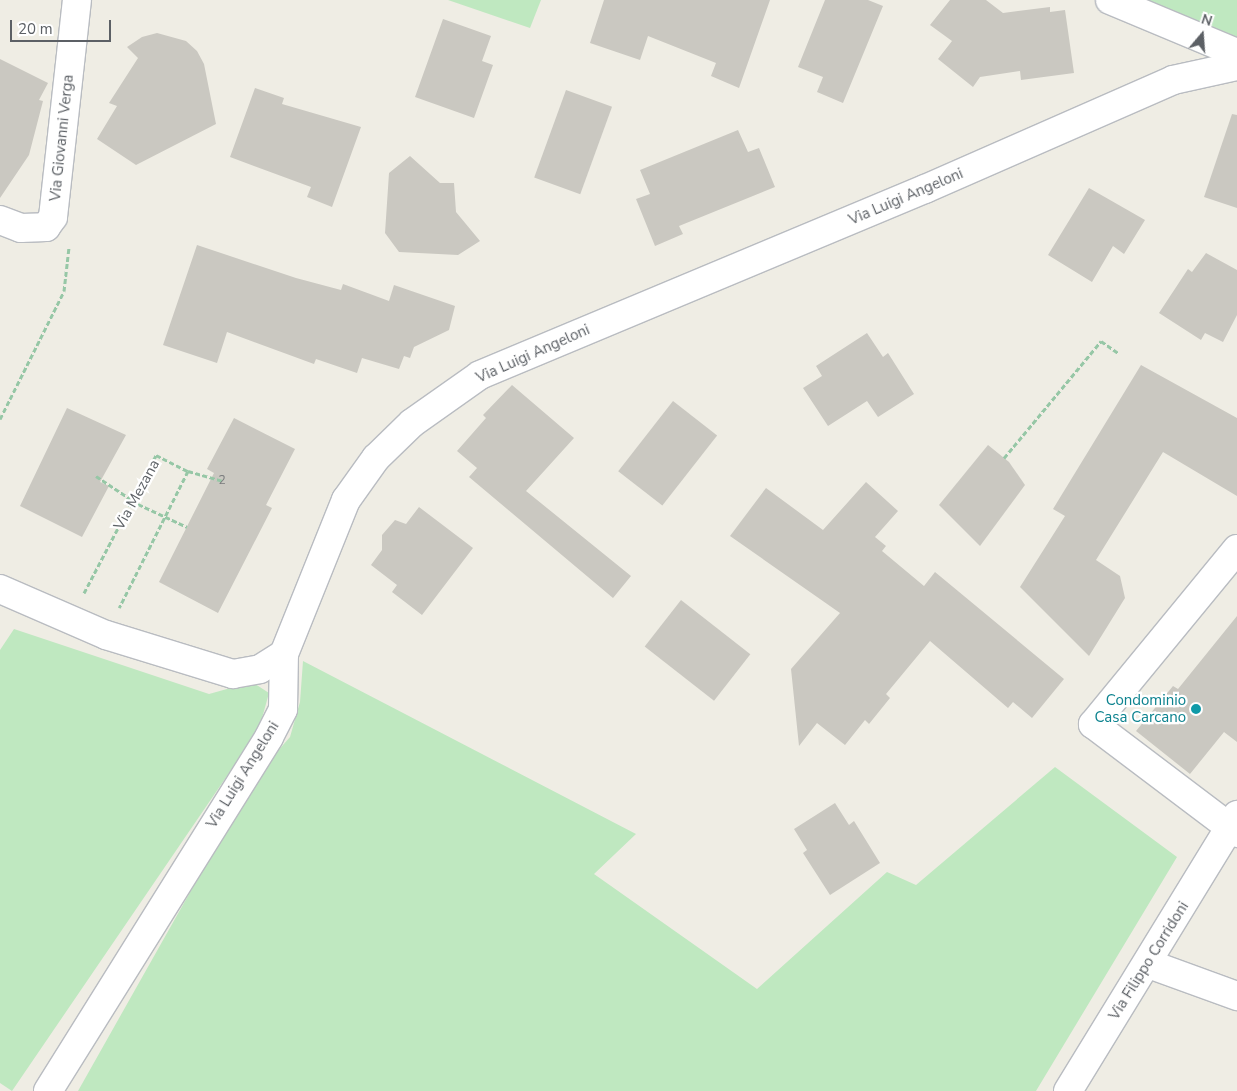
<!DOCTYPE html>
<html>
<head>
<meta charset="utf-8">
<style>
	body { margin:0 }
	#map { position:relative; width:1237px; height:1091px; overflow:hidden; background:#efede4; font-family:"Nunito Sans",sans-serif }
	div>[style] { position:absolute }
	.green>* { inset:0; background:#bfe8c0 }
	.building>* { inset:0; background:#cac8c1; transform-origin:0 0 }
	.path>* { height:3px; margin-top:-1.5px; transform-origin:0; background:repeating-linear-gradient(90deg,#96c7a6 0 5px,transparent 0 7.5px) }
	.roads { filter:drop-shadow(1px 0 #b9bcc1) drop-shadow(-1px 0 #b9bcc1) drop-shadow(0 1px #b9bcc1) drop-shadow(0 -1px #b9bcc1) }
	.minor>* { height:28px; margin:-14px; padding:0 14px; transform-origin:14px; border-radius:14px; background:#fff }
	.tertiary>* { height:28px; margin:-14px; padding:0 14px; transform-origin:14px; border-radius:14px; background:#fff }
	.dots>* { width:14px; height:14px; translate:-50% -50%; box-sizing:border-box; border:2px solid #fff; border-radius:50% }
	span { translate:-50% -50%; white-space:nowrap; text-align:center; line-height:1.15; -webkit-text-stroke:4.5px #fff; paint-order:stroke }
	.number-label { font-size:12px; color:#787a7c }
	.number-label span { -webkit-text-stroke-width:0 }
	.street-label { font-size:15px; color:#5c6065 }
	.culture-label { font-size:15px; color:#0d838f }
	.right { translate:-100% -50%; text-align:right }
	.north { position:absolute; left:1177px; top:10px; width:50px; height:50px; -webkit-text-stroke:4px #fff; paint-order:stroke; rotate:18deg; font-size:14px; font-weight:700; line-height:20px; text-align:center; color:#5c6065 }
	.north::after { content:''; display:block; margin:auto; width:18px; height:22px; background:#5c6065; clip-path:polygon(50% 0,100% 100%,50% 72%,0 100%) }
	.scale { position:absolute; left:10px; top:20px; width:101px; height:22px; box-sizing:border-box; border:2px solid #5c6065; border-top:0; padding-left:6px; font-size:15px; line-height:18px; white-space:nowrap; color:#5c6065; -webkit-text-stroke:4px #fff; paint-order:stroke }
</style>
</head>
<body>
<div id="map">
	<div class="green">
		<i style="clip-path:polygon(448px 0,541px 0,530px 28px)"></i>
		<i style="clip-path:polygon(1139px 0,1237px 0,1237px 37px,1188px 21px)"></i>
		<i style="clip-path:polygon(14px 629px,209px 694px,252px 682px,269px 693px,259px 729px,12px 1091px,0 1083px,0 650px)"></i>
		<i style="clip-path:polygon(303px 661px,636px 834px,594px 874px,757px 989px,887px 872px,916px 885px,1055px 767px,1177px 857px,1036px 1091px,78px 1091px,255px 777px,290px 737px,300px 702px)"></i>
	</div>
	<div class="building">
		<i style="clip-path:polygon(604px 0,770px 0,739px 88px,711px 76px,716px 63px,648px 36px,640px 60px,590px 43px)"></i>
		<i style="clip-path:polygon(825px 0,868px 0,883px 6px,843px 103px,817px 92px,823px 77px,798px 67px)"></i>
		<i style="clip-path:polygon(950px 0,986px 0,1003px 13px,1050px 7px,1050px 12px,1065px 10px,1074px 73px,1021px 80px,1020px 71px,980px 77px,973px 87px,938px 59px,952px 41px,930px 25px)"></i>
		<i style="clip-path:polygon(443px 19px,491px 36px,482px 61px,493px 65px,474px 118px,415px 97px)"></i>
		<i style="clip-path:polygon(157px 33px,186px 41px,197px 51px,204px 64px,216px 124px,136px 165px,97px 139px,117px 106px,109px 103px,138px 58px,127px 47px,142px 37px)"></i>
		<i style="clip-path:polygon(0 59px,48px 83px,39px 100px,43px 101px,29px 155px,0 198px)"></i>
		<i style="clip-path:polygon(255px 88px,284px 98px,282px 104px,361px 127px,332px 207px,307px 197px,311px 187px,230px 157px)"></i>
		<i style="left:566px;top:90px;width:49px;height:93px;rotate:20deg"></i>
		<i style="clip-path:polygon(1232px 114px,1237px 115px,1237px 208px,1204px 197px)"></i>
		<i style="clip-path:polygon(738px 130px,748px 152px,759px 148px,775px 187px,679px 226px,683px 234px,655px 246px,636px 199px,650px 194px,640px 170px)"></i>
		<i style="clip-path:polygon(410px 156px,440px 183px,454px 183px,456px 212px,480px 241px,458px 255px,399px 252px,385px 233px,389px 173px)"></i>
		<i style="clip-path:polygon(1089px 188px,1145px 220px,1124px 254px,1113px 246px,1092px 282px,1048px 255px)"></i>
		<i style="clip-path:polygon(197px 245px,296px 278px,341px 290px,343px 284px,389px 301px,394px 285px,455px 306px,449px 330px,414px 347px,410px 358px,404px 356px,399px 369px,362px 358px,357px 373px,316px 359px,314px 364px,227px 332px,217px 363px,163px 345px)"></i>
		<i style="clip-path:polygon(1206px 253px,1237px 270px,1237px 315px,1223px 342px,1205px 333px,1201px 340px,1159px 313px,1188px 269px,1192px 272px)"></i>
		<i style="clip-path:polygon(867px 333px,883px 357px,888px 353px,914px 394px,878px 417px,867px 401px,828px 426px,803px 388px,822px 376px,816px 366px)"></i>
		<i style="clip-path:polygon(1141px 365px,1237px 418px,1237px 496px,1163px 452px,1096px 560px,1120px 576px,1125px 598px,1089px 656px,1020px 587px,1065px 516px,1053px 509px)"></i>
		<i style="clip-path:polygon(512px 385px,574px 438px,526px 491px,631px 576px,613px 598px,469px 477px,477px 468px,457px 451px,486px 418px,483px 415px)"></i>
		<i style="left:673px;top:401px;width:56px;height:89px;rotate:38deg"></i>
		<i style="clip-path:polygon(67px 408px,126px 435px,100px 482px,109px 486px,82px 537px,20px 506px)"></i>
		<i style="clip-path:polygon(234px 418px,295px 449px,266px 505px,272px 508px,218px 613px,159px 582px,214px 473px,207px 469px)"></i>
		<i style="clip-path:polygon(988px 445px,1009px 462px,1025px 485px,980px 546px,939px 505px)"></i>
		<i style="clip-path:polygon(866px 482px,898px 511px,875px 537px,886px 546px,882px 551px,924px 586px,935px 572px,1064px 679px,1032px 718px,1013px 702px,1008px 708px,930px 641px,886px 694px,890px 698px,869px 724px,865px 720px,845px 745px,817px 723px,799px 746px,791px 669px,840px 613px,730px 536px,766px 488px,823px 530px)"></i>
		<i style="clip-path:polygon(419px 507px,473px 548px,422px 615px,392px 592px,397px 585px,371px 565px,382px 550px,382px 535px,395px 520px,406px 524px)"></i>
		<i style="left:681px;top:600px;width:88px;height:59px;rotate:38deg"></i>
		<i style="clip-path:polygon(1237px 616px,1237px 742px,1224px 732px,1190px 774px,1136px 731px,1173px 686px,1178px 689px)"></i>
		<i style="clip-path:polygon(835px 803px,849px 825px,854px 821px,880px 863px,830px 895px,803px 853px,807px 850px,794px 829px)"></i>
	</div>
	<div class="path">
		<i style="left:0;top:419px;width:143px;rotate:-63.4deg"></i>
		<i style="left:64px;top:291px;width:44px;rotate:-83.5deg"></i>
		<i style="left:1004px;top:458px;width:152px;rotate:-50.3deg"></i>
		<i style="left:1101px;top:341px;width:21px;rotate:35deg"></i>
		<i style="left:188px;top:471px;width:35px;rotate:16deg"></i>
		<i style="left:96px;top:476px;width:50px;rotate:33.7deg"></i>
		<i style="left:138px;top:504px;width:54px;rotate:25.1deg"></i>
		<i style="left:84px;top:593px;width:156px;rotate:-62.4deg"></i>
		<i style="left:156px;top:455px;width:36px;rotate:27deg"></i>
		<i style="left:188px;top:471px;width:153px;rotate:116.7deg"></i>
	</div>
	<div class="roads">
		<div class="minor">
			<i style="left:1110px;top:0;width:138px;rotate:22.7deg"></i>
			<i style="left:0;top:220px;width:22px;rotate:21deg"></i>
			<i style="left:21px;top:228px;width:25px;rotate:-2deg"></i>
			<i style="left:46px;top:227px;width:12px;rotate:-55deg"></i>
			<i style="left:53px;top:217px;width:218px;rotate:-83.7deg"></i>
			<i style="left:1237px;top:549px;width:227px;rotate:129.4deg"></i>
			<i style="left:1093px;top:724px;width:181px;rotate:37.1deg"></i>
			<i style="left:0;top:589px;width:116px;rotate:23.5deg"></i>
			<i style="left:106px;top:635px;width:133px;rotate:17.1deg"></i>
			<i style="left:233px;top:674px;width:27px;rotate:-10deg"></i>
			<i style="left:260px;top:669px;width:28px;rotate:-32deg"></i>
			<i style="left:1149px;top:964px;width:94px;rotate:20deg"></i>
			<i style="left:48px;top:1091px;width:417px;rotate:-58deg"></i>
			<i style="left:269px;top:737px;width:31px;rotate:-63deg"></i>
			<i style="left:283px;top:709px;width:55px;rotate:-89deg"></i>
			<i style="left:284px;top:654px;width:166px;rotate:-68.1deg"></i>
			<i style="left:346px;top:500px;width:52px;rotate:-54.5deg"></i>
			<i style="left:376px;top:458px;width:50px;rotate:-44.2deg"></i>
			<i style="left:412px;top:423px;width:83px;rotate:-35.2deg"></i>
			<i style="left:480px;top:375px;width:482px;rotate:-22.7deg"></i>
			<i style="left:925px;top:189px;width:271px;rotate:-23.7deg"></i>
			<i style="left:1173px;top:80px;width:66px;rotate:-12.3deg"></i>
		</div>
		<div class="tertiary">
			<i style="left:1068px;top:1091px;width:324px;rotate:-58.5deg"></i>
		</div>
	</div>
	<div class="dots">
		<i style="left:1196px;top:709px;background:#0f9aa8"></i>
	</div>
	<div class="number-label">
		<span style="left:222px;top:481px">2</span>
	</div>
	<div class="street-label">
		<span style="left:62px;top:138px;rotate:-84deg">Via Giovanni Verga</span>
		<span style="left:906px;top:197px;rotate:-23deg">Via Luigi Angeloni</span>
		<span style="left:533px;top:354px;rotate:-24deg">Via Luigi Angeloni</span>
		<span style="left:137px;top:495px;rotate:-61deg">Via Mezana</span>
		<span style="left:243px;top:775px;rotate:-58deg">Via Luigi Angeloni</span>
		<span style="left:1149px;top:961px;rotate:-58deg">Via Filippo Corridoni</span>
	</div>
	<div class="culture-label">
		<span class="right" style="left:1186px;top:709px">Condominio<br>Casa Carcano</span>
	</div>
	<div class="north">N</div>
	<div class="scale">20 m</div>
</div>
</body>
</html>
